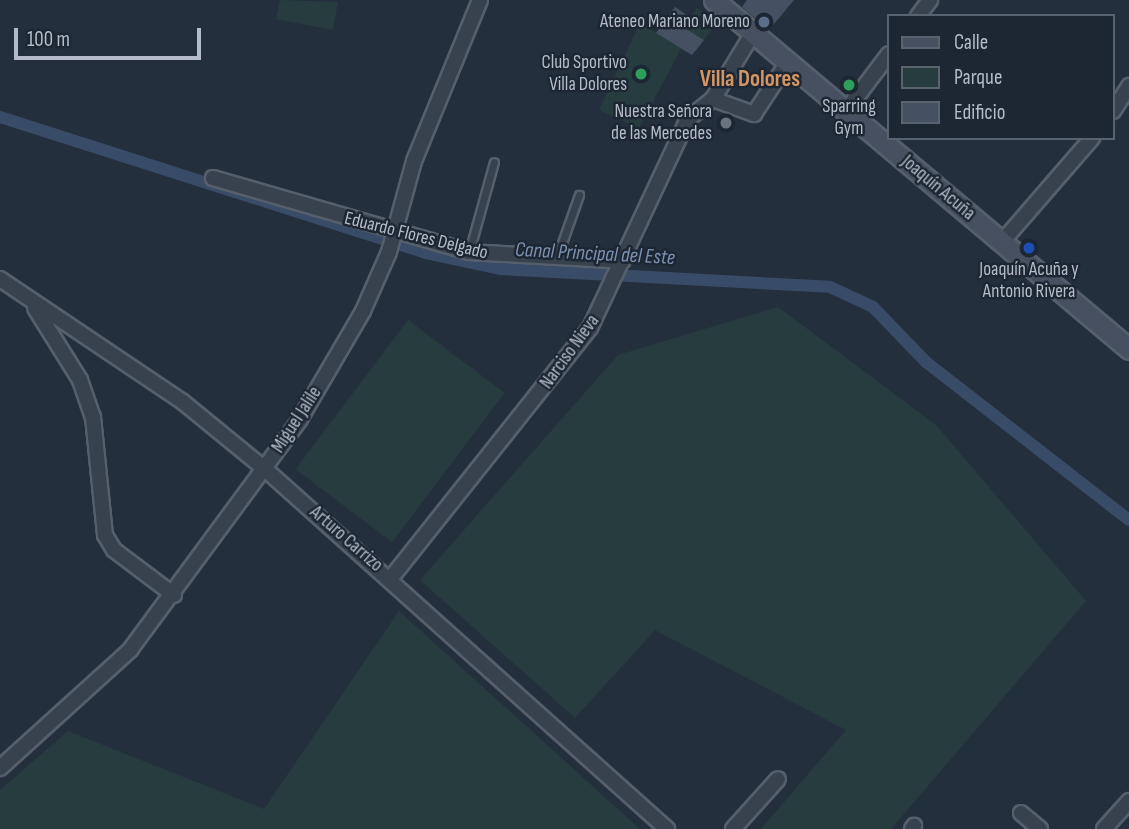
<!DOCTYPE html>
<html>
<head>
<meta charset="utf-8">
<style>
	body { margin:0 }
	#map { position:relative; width:1129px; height:829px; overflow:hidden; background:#242f3e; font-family:"Sofia Sans Condensed",sans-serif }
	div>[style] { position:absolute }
	.green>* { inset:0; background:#263c3f; transform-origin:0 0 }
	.canal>* { height:12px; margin:-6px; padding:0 6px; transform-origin:6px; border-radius:6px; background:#394c67 }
	.building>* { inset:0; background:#455162 }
	.roads { filter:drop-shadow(2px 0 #565f6c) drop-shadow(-2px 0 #565f6c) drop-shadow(0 2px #565f6c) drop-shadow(0 -2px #565f6c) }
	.lane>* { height:7px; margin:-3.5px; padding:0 3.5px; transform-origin:3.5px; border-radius:3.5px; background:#38414e }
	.street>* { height:14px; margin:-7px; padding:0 7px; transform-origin:7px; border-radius:7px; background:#38414e }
	.secondary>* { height:19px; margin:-9.5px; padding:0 9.5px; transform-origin:9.5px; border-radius:9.5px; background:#465061 }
	.dots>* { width:19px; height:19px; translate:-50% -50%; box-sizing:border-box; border:4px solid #1d2633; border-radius:50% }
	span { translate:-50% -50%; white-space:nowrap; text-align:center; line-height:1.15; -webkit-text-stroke:5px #1d2633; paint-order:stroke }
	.poi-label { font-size:19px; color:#b4bcc9 }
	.right { translate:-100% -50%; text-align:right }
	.street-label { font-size:19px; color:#b4bcc9 }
	.water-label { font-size:21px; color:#7c92b1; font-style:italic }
	.quarter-label { font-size:23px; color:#d59563; font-weight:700 }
	.legend { position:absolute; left:887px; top:14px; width:228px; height:126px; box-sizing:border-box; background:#1d2633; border:2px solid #59626f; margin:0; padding:9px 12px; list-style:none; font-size:21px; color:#b4bcc9 }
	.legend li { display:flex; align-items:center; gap:14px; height:35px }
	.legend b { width:35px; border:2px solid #59626f }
	.scale { position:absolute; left:14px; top:28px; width:187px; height:32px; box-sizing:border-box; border:4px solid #b4bcc9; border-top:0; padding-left:9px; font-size:21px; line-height:24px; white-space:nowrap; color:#b4bcc9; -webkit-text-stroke:5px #1d2633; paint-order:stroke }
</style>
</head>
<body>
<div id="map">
	<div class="green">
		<i style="clip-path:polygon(280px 0,338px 2px,333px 30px,276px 19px)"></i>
		<i style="clip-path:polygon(675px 7px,690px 17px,697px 8px,717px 23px,692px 55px,681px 49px,639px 128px,599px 110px,640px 23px,657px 33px)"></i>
		<i style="clip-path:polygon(778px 307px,936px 425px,1086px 601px,891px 829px,761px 829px,846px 730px,655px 630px,575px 718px,420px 580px,618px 355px)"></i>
		<i style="left:408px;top:320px;width:121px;height:187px;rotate:37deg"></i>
		<i style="clip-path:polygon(399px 611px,640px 829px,0 829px,0 790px,68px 731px,264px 809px)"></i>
	</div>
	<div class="canal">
		<i style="left:0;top:117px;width:446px;rotate:17.7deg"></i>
		<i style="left:425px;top:253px;width:78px;rotate:11.9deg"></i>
		<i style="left:501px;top:269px;width:329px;rotate:3.1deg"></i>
		<i style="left:830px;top:287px;width:47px;rotate:24.9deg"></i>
		<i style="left:873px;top:307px;width:76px;rotate:46.1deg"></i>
		<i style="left:926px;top:362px;width:257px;rotate:37.9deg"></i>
	</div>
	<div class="building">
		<i style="clip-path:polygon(747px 0,794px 0,769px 30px,742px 7px)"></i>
		<i style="clip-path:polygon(675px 7px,693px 19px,686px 29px,704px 40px,692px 55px,656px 33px)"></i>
	</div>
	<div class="roads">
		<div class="lane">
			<i style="left:469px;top:252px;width:93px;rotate:-74.5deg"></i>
			<i style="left:557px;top:257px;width:66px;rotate:-70.5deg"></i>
		</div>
		<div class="street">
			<i style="left:918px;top:16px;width:20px;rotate:-53deg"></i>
			<i style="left:713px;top:99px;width:44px;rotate:20.1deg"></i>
			<i style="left:754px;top:114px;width:62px;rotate:-56.8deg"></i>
			<i style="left:846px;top:111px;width:71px;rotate:-53deg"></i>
			<i style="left:1113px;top:111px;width:30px;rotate:-57deg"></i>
			<i style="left:213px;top:178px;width:266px;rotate:16.1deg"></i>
			<i style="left:469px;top:252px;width:154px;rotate:3.3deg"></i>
			<i style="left:1002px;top:242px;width:138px;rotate:-49.1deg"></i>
			<i style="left:0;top:279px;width:220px;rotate:33.9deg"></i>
			<i style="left:183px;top:402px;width:106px;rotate:39.3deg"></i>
			<i style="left:265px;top:469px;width:540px;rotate:41.85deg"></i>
			<i style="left:35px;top:308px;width:85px;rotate:58deg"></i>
			<i style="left:80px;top:380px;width:39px;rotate:71deg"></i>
			<i style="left:93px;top:417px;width:119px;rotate:84.2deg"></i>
			<i style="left:105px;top:535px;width:17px;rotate:59deg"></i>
			<i style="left:114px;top:550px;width:75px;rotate:36.9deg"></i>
			<i style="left:391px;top:578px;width:320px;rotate:-51.5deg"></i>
			<i style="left:590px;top:328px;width:231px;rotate:-64.9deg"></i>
			<i style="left:688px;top:119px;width:32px;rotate:-39deg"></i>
			<i style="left:713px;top:99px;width:77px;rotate:-58.8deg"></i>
			<i style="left:0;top:768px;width:176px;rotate:-42.2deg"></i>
			<i style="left:130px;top:650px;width:287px;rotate:-53.6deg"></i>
			<i style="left:300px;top:419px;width:125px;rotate:-59.7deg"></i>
			<i style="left:363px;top:311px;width:64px;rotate:-66.2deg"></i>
			<i style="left:389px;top:252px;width:94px;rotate:-74.6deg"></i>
			<i style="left:414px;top:161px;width:174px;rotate:-67.7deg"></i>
			<i style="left:1021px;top:813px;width:25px;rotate:40deg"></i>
			<i style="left:733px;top:829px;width:67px;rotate:-48deg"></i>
			<i style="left:912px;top:829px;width:4px;rotate:-56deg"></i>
			<i style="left:1104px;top:829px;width:38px;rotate:-48deg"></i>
		</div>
		<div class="secondary">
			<i style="left:714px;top:0;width:542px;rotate:40.06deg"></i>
		</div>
	</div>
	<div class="dots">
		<i style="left:764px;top:22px;background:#5c6f8a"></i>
		<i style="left:641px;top:74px;background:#2e9e5b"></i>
		<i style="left:849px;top:85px;background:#2e9e5b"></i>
		<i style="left:726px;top:123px;background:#6b7280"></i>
		<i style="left:1029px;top:248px;background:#1a4fb4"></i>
	</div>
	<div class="poi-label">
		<span class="right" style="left:750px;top:22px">Ateneo Mariano Moreno</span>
		<span class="right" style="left:627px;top:74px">Club Sportivo<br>Villa Dolores</span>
		<span style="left:849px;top:118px">Sparring<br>Gym</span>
		<span class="right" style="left:712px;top:123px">Nuestra Señora<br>de las Mercedes</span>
		<span style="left:1029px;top:281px">Joaquín Acuña y<br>Antonio Rivera</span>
	</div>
	<div class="street-label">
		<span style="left:938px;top:188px;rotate:40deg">Joaquín Acuña</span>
		<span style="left:416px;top:236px;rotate:14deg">Eduardo Flores Delgado</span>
		<span style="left:570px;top:352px;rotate:-54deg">Narciso Nieva</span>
		<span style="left:297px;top:420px;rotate:-57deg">Miguel Jalile</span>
		<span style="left:346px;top:539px;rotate:41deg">Arturo Carrizo</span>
	</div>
	<div class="water-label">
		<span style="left:595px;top:254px;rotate:3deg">Canal Principal del Este</span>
	</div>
	<div class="quarter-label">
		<span style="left:750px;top:79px">Villa Dolores</span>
	</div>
	<ul class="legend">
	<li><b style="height:9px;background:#465061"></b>Calle</li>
	<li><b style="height:19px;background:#263c3f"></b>Parque</li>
	<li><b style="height:19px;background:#455162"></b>Edificio</li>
	</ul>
	<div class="scale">100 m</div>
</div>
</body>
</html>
